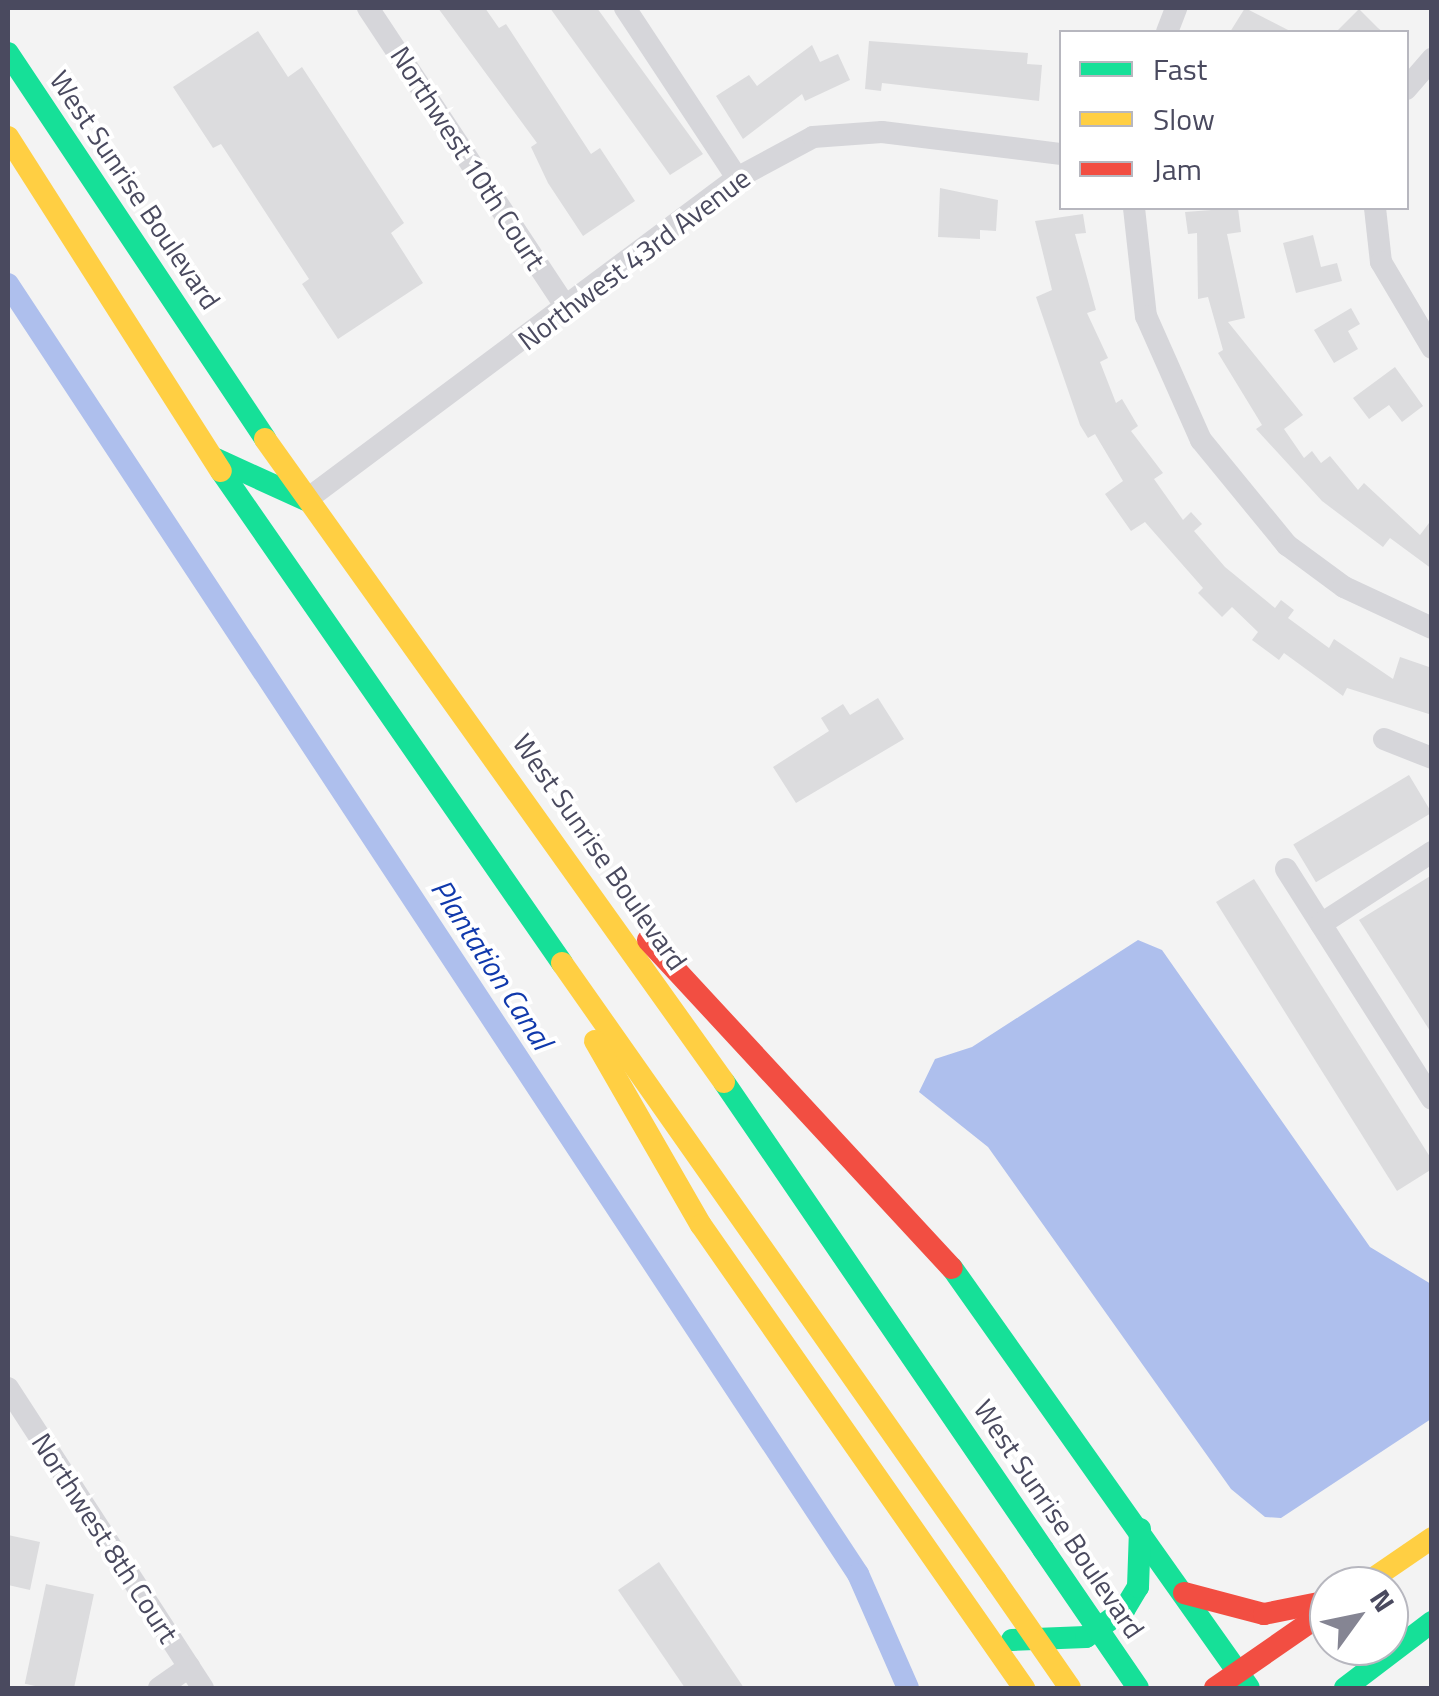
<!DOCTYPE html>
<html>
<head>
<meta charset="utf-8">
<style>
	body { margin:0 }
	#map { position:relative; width:1439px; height:1696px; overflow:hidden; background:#f3f3f3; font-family:"Titillium Web",sans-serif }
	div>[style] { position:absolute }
	.water>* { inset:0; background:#aebfed }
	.canal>* { height:22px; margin:-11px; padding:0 11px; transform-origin:11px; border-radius:11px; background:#aebfed }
	.building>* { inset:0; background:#dcdcde; transform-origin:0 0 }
	.street>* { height:22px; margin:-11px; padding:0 11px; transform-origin:11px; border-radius:11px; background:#d6d6da }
	.fast>* { height:22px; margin:-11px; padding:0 11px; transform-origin:11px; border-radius:11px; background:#16e098 }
	.slow>* { height:22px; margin:-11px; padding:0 11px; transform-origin:11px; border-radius:11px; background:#ffcf43 }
	.jam>* { height:22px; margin:-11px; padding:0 11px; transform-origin:11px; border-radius:11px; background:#f24e42 }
	.fast-bridge>* { height:22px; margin:-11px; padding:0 11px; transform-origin:11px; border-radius:11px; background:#16e098 }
	.slow-bridge>* { height:22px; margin:-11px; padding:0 11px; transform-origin:11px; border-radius:11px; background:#ffcf43 }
	span { translate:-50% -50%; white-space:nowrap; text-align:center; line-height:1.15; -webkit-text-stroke:8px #fff; paint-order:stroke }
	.street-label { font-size:28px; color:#4a4a5f }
	.water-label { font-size:30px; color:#1039ac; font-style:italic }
	.frame { position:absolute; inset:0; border:10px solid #4a4a5f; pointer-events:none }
	.legend { position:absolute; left:1059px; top:30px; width:350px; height:180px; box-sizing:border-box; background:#fff; border:2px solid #b7b7bf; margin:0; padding:12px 18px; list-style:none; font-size:30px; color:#4a4a5f }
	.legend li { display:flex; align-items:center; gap:20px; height:50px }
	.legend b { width:50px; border:2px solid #b7b7bf }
	.north { position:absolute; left:1309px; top:1566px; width:100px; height:100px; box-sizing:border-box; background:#fff; border:2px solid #b7b7bf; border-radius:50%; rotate:57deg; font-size:28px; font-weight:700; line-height:40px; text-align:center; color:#4a4a5f }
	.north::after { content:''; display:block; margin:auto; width:35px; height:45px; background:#858593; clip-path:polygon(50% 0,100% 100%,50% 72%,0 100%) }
</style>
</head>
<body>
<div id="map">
	<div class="water">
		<i style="clip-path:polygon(1138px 940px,1162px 950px,1370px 1247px,1431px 1284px,1431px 1419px,1281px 1518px,1265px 1517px,1231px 1489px,988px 1147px,919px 1092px,935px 1059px,972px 1047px)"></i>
	</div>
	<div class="canal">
		<i style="left:8px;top:284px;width:1545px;rotate:56.62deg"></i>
		<i style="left:858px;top:1574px;width:124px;rotate:66.3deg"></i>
	</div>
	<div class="building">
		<i style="clip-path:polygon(438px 8px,485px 8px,499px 28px,506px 24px,591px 154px,600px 148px,635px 201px,583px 236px,548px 183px,531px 147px,537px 143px)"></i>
		<i style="clip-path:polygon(550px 8px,597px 8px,703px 154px,670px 175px)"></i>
		<i style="clip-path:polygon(1245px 8px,1292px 32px,1230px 32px)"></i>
		<i style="clip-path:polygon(1359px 9px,1378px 28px,1383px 32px,1336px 32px)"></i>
		<i style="clip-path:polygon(258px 31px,288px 77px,302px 67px,404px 223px,391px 233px,423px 283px,338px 339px,302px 284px,309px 279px,221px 144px,213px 148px,173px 87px)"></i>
		<i style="clip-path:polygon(869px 41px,1028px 53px,1027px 64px,1042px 65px,1039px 101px,882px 83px,881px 91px,865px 89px)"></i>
		<i style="clip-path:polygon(812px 45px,820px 62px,838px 54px,850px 80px,805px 101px,802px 94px,743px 139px,716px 96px,749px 75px,757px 86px)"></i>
		<i style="clip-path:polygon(940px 188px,998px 200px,996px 231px,980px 230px,980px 239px,938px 237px)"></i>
		<i style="clip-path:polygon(1238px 208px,1241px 232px,1227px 234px,1245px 318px,1228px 322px,1303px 415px,1284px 429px,1304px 458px,1312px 451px,1321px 463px,1330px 456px,1358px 490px,1364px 483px,1420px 535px,1432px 519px,1432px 569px,1390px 538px,1383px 547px,1322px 501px,1256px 429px,1262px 425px,1218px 353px,1223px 350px,1208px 297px,1198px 299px,1197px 233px,1188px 234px,1185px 212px)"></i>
		<i style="clip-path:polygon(1083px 214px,1086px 233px,1075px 234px,1096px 310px,1087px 313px,1108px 358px,1100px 362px,1116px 403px,1122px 399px,1138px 426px,1131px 431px,1163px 473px,1154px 479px,1183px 520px,1191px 512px,1202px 524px,1194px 531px,1225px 567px,1275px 608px,1281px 600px,1294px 610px,1288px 618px,1329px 648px,1334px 639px,1393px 679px,1400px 657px,1432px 668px,1432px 715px,1347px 688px,1343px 696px,1284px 653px,1279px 660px,1252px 640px,1258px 632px,1232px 607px,1222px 617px,1198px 593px,1203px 588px,1145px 522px,1131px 531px,1105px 494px,1123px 481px,1095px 434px,1088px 438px,1080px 425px,1036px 297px,1052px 290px,1035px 221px)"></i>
		<i style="clip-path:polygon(1313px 235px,1321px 267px,1337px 263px,1342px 281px,1296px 293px,1283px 243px)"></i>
		<i style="clip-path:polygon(1351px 308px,1360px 324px,1348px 331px,1358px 349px,1334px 363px,1314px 330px)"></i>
		<i style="clip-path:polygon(1395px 367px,1423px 406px,1402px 422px,1389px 405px,1369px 419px,1353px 398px)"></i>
		<i style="clip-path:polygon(878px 698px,904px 739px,796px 803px,773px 767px,829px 731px,821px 718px,843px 704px,850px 715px)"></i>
		<i style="left:1409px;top:775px;width:44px;height:135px;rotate:59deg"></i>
		<i style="clip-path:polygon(1432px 875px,1432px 1034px,1359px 920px)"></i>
		<i style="clip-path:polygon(1254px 879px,1432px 1160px,1432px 1169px,1397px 1191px,1216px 902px)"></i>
		<i style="clip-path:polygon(8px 1535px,40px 1542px,30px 1590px,8px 1585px)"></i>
		<i style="clip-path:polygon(659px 1562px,744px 1688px,685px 1688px,618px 1590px)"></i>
		<i style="left:46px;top:1584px;width:49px;height:102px;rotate:12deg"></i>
	</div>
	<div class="street">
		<i style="left:368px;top:8px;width:361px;rotate:56.5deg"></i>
		<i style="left:625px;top:8px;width:204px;rotate:56.6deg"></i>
		<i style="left:1167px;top:32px;width:26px;rotate:-69deg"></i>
		<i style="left:1406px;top:89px;width:40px;rotate:-49deg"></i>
		<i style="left:1134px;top:208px;width:109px;rotate:83.7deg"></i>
		<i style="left:1146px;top:316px;width:136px;rotate:66.1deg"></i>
		<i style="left:1201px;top:440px;width:136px;rotate:50.7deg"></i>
		<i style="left:1287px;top:545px;width:71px;rotate:36.4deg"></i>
		<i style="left:1344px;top:587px;width:97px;rotate:25deg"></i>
		<i style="left:1375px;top:208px;width:54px;rotate:83.7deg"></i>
		<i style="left:1381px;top:262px;width:100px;rotate:59.3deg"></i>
		<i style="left:306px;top:500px;width:538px;rotate:-36.76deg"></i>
		<i style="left:737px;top:178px;width:86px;rotate:-28.3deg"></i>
		<i style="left:813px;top:137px;width:69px;rotate:-4.1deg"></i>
		<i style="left:882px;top:132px;width:181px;rotate:7deg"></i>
		<i style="left:1384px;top:739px;width:52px;rotate:21.6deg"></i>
		<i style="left:1286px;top:869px;width:272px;rotate:57.6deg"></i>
		<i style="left:1321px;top:924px;width:132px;rotate:-33deg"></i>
		<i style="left:8px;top:1388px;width:358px;rotate:57deg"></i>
		<i style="left:159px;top:1688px;width:37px;rotate:-35deg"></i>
	</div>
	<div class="fast">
		<i style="left:8px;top:53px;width:464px;rotate:56.3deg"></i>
		<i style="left:216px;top:459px;width:99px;rotate:24.5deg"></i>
		<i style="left:221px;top:471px;width:599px;rotate:55.27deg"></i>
		<i style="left:724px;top:1082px;width:566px;rotate:55.66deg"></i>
		<i style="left:952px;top:1268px;width:514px;rotate:54.73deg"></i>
		<i style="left:1012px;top:1640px;width:74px;rotate:-2.3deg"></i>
		<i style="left:1086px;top:1637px;width:47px;rotate:-35.4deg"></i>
		<i style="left:1124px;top:1610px;width:27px;rotate:-59deg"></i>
		<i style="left:1138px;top:1587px;width:58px;rotate:-88deg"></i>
		<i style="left:1345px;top:1688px;width:109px;rotate:-37.2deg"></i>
	</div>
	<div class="slow">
		<i style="left:8px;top:137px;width:396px;rotate:57.5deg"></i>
		<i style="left:265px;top:439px;width:790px;rotate:54.48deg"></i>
		<i style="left:562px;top:963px;width:755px;rotate:54.92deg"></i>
		<i style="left:595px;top:1041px;width:212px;rotate:60.1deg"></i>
		<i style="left:701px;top:1225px;width:565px;rotate:55.1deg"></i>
		<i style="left:1362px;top:1586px;width:85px;rotate:-34.4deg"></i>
	</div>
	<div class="jam">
		<i style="left:648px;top:940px;width:447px;rotate:47.2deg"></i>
		<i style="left:1184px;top:1593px;width:83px;rotate:14.7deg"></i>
		<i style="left:1264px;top:1614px;width:66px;rotate:-11.3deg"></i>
		<i style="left:1215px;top:1688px;width:139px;rotate:-34.7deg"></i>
	</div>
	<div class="fast-bridge">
		<i style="left:1043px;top:1549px;width:168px;rotate:55.6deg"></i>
	</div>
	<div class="slow-bridge">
		<i style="left:996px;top:1581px;width:130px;rotate:55.3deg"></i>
	</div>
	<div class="street-label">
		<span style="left:468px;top:158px;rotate:57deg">Northwest 10th Court</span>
		<span style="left:135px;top:190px;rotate:56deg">West Sunrise Boulevard</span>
		<span style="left:634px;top:259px;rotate:-37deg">Northwest 43rd Avenue</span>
		<span style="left:600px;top:852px;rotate:55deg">West Sunrise Boulevard</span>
		<span style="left:1059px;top:1519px;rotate:56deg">West Sunrise Boulevard</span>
		<span style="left:105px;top:1538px;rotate:57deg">Northwest 8th Court</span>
	</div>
	<div class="water-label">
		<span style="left:492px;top:964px;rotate:57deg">Plantation Canal</span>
	</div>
	<div class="frame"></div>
	<ul class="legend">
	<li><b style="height:12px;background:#16e098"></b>Fast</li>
	<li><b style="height:12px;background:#ffcf43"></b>Slow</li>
	<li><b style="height:12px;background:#f24e42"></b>Jam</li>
	</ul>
	<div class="north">N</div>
</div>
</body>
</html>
